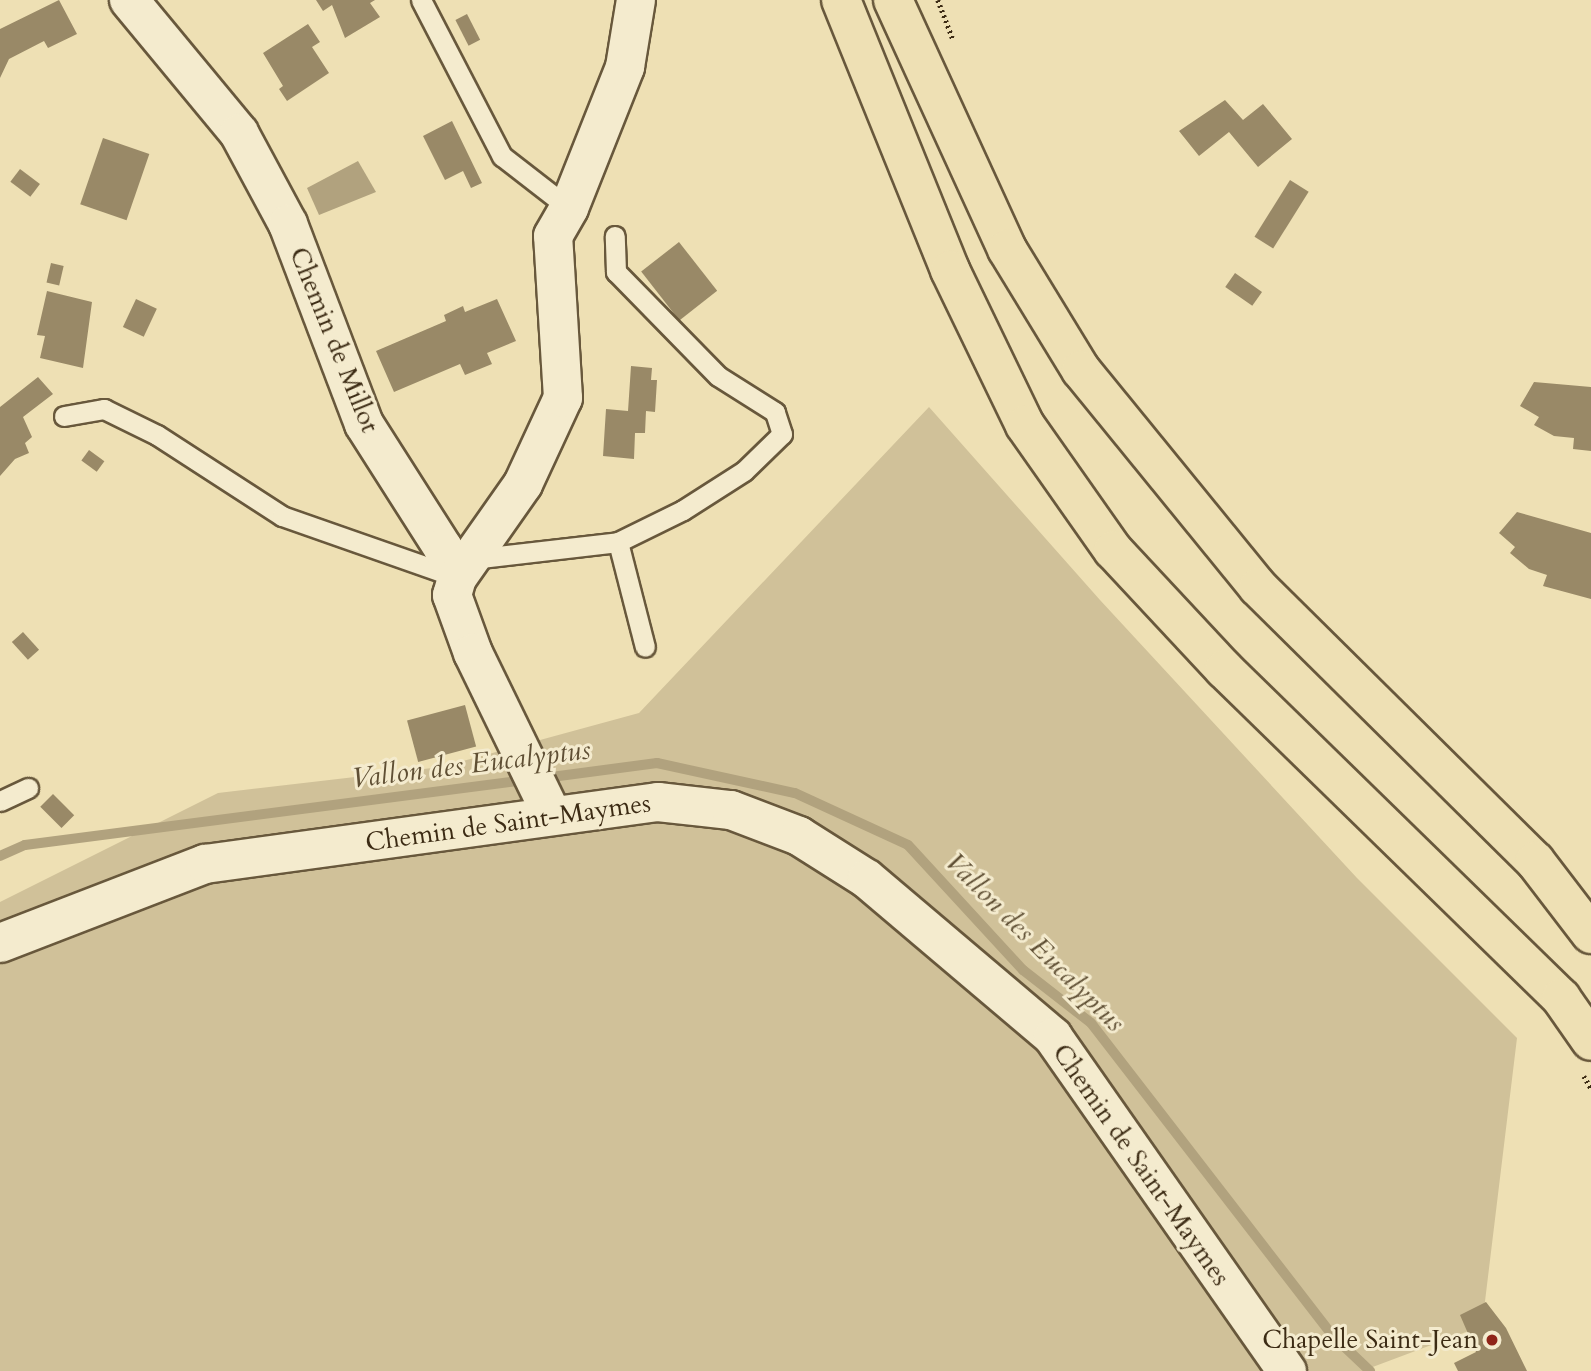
<!DOCTYPE html>
<html>
<head>
<meta charset="utf-8">
<style>
	body { margin:0 }
	#map { position:relative; width:1591px; height:1371px; overflow:hidden; background:#eee0b4; font-family:Cardo,serif }
	div>[style] { position:absolute }
	.green>* { inset:0; background:#d0c199 }
	.water>* { inset:0; background:#b1a27e }
	.stream>* { height:10px; margin:-5px; padding:0 5px; transform-origin:5px; border-radius:5px; background:#b1a27e }
	.building>* { inset:0; background:#998967; transform-origin:0 0 }
	.path>* { height:4.5px; margin-top:-2.25px; transform-origin:0; background:repeating-linear-gradient(90deg,#3c2b14 0 2px,transparent 0 5.5px) }
	.roads { filter:drop-shadow(2px 0 #68583c) drop-shadow(-2px 0 #68583c) drop-shadow(0 2px #68583c) drop-shadow(0 -2px #68583c) }
	.service>* { height:19px; margin:-9.5px; padding:0 9.5px; transform-origin:9.5px; border-radius:9.5px; background:#f4ebce }
	.minor>* { height:38px; margin:-19px; padding:0 19px; transform-origin:19px; border-radius:19px; background:#f4ebce }
	.primary>* { height:38px; margin:-19px; padding:0 19px; transform-origin:19px; border-radius:19px; background:#eee0b4 }
	.dots>* { width:19px; height:19px; translate:-50% -50%; box-sizing:border-box; border:4px solid #f4ebce; border-radius:50% }
	span { translate:-50% -50%; white-space:nowrap; text-align:center; line-height:1.15; -webkit-text-stroke:6px #f4ebce; paint-order:stroke }
	.street-label { font-size:26px; color:#3c2b14 }
	.poi-label { font-size:26px; color:#3c2b14 }
	.right { translate:-100% -50%; text-align:right }
	.water-label { font-size:28px; color:#5f4f34; font-style:italic }
</style>
</head>
<body>
<div id="map">
	<div class="green">
		<i style="clip-path:polygon(929px 407px,1100px 600px,1357px 878px,1517px 1038px,1482px 1326px,1362px 1371px,0 1371px,0 902px,218px 793px,441px 767px,639px 713px)"></i>
	</div>
	<div class="water">
		<i style="clip-path:polygon(358px 161px,376px 192px,319px 215px,307px 188px)"></i>
	</div>
	<div class="stream">
		<i style="left:544px;top:778px;width:114px;rotate:-7.6deg"></i>
		<i style="left:657px;top:763px;width:141px;rotate:12.3deg"></i>
		<i style="left:795px;top:793px;width:124px;rotate:24.7deg"></i>
		<i style="left:908px;top:845px;width:170px;rotate:47.4deg"></i>
		<i style="left:1023px;top:970px;width:86px;rotate:37.9deg"></i>
		<i style="left:1091px;top:1023px;width:393px;rotate:52.3deg"></i>
		<i style="left:1331px;top:1334px;width:54px;rotate:43.5deg"></i>
		<i style="left:0;top:856px;width:27px;rotate:-24deg"></i>
		<i style="left:25px;top:845px;width:504px;rotate:-7.41deg"></i>
	</div>
	<div class="building">
		<i style="clip-path:polygon(59px 0,77px 34px,48px 48px,44px 41px,9px 59px,0 78px,0 29px)"></i>
		<i style="clip-path:polygon(316px 0,375px 0,370px 3px,380px 17px,345px 38px,332px 5px,323px 11px)"></i>
		<i style="left:467px;top:14px;width:29px;height:13px;rotate:63deg"></i>
		<i style="clip-path:polygon(308px 24px,320px 42px,312px 47px,329px 73px,287px 101px,279px 89px,283px 86px,263px 53px)"></i>
		<i style="clip-path:polygon(1225px 100px,1243px 120px,1263px 104px,1292px 139px,1258px 167px,1229px 132px,1199px 156px,1179px 131px)"></i>
		<i style="clip-path:polygon(452px 121px,482px 183px,471px 188px,463px 171px,445px 180px,423px 136px)"></i>
		<i style="left:103px;top:138px;width:49px;height:70px;rotate:19deg"></i>
		<i style="left:20px;top:169px;width:25px;height:16px;rotate:37deg"></i>
		<i style="left:1290px;top:180px;width:22px;height:67px;rotate:32deg"></i>
		<i style="left:679px;top:242px;width:62px;height:48px;rotate:52deg"></i>
		<i style="left:51px;top:263px;width:13px;height:20px;rotate:13deg"></i>
		<i style="left:1235px;top:273px;width:33px;height:17px;rotate:35deg"></i>
		<i style="clip-path:polygon(47px 291px,92px 302px,83px 368px,40px 358px,45px 336px,37px 335px)"></i>
		<i style="left:136px;top:299px;width:23px;height:31px;rotate:25deg"></i>
		<i style="clip-path:polygon(497px 299px,516px 341px,487px 353px,492px 364px,465px 375px,460px 364px,394px 392px,376px 351px,446px 321px,444px 315px,463px 306px,465px 312px)"></i>
		<i style="clip-path:polygon(631px 366px,652px 368px,651px 380px,657px 380px,655px 412px,646px 411px,645px 433px,635px 433px,634px 459px,603px 456px,606px 409px,628px 411px)"></i>
		<i style="clip-path:polygon(38px 377px,53px 394px,23px 417px,32px 437px,25px 443px,29px 453px,15px 459px,0 476px,0 407px)"></i>
		<i style="clip-path:polygon(1534px 382px,1591px 387px,1591px 451px,1573px 449px,1574px 438px,1554px 436px,1534px 425px,1539px 417px,1520px 406px)"></i>
		<i style="left:89px;top:450px;width:19px;height:13px;rotate:36deg"></i>
		<i style="clip-path:polygon(1517px 512px,1591px 533px,1591px 599px,1543px 586px,1547px 575px,1529px 569px,1510px 553px,1515px 547px,1499px 533px)"></i>
		<i style="left:23px;top:632px;width:24px;height:15px;rotate:48deg"></i>
		<i style="left:465px;top:705px;width:43px;height:60px;rotate:75deg"></i>
		<i style="left:53px;top:794px;width:30px;height:18px;rotate:45deg"></i>
		<i style="clip-path:polygon(1486px 1302px,1506px 1328px,1527px 1371px,1458px 1371px,1454px 1363px,1476px 1352px,1460px 1315px)"></i>
	</div>
	<div class="path">
		<i style="left:938px;top:0;width:42px;rotate:69deg"></i>
		<i style="left:1584px;top:1076px;width:14px;rotate:60deg"></i>
	</div>
	<div class="roads">
		<div class="service">
			<i style="left:421px;top:0;width:176px;rotate:62.6deg"></i>
			<i style="left:502px;top:156px;width:85px;rotate:37.8deg"></i>
			<i style="left:64px;top:416px;width:41px;rotate:-9.9deg"></i>
			<i style="left:104px;top:409px;width:59px;rotate:26.1deg"></i>
			<i style="left:157px;top:435px;width:149px;rotate:32.9deg"></i>
			<i style="left:282px;top:516px;width:184px;rotate:19.3deg"></i>
			<i style="left:618px;top:542px;width:108px;rotate:75.6deg"></i>
			<i style="left:472px;top:559px;width:147px;rotate:-6.6deg"></i>
			<i style="left:618px;top:542px;width:72px;rotate:-26.2deg"></i>
			<i style="left:683px;top:510px;width:72px;rotate:-32.6deg"></i>
			<i style="left:744px;top:471px;width:53px;rotate:-44.2deg"></i>
			<i style="left:782px;top:434px;width:23px;rotate:-108deg"></i>
			<i style="left:775px;top:412px;width:67px;rotate:-147.7deg"></i>
			<i style="left:718px;top:376px;width:146px;rotate:-134.4deg"></i>
			<i style="left:616px;top:272px;width:36px;rotate:-92deg"></i>
			<i style="left:0;top:801px;width:31px;rotate:-25deg"></i>
		</div>
		<div class="minor">
			<i style="left:129px;top:0;width:173px;rotate:50.4deg"></i>
			<i style="left:239px;top:133px;width:103px;rotate:61.7deg"></i>
			<i style="left:288px;top:224px;width:214px;rotate:69.2deg"></i>
			<i style="left:364px;top:424px;width:147px;rotate:57.5deg"></i>
			<i style="left:443px;top:548px;width:33px;rotate:65deg"></i>
			<i style="left:457px;top:578px;width:18px;rotate:106deg"></i>
			<i style="left:452px;top:595px;width:62px;rotate:70.1deg"></i>
			<i style="left:473px;top:653px;width:178px;rotate:64deg"></i>
			<i style="left:457px;top:578px;width:115px;rotate:-54.9deg"></i>
			<i style="left:523px;top:484px;width:95px;rotate:-65.1deg"></i>
			<i style="left:563px;top:398px;width:162px;rotate:-93.5deg"></i>
			<i style="left:553px;top:236px;width:32px;rotate:-60deg"></i>
			<i style="left:569px;top:208px;width:152px;rotate:-68.3deg"></i>
			<i style="left:625px;top:67px;width:68px;rotate:-80.7deg"></i>
			<i style="left:0;top:943px;width:220px;rotate:-21.1deg"></i>
			<i style="left:205px;top:864px;width:457px;rotate:-7.8deg"></i>
			<i style="left:658px;top:802px;width:73px;rotate:6.3deg"></i>
			<i style="left:731px;top:810px;width:73px;rotate:20.9deg"></i>
			<i style="left:799px;top:836px;width:80px;rotate:32.3deg"></i>
			<i style="left:867px;top:879px;width:244px;rotate:40.3deg"></i>
			<i style="left:1053px;top:1037px;width:408px;rotate:55deg"></i>
		</div>
		<div class="primary">
			<i style="left:841px;top:0;width:291px;rotate:68deg"></i>
			<i style="left:950px;top:270px;width:172px;rotate:64.2deg"></i>
			<i style="left:1025px;top:425px;width:153px;rotate:54.9deg"></i>
			<i style="left:1113px;top:550px;width:163px;rotate:47deg"></i>
			<i style="left:1224px;top:669px;width:471px;rotate:44.3deg"></i>
			<i style="left:1561px;top:998px;width:52px;rotate:55.1deg"></i>
			<i style="left:893px;top:0;width:274px;rotate:65.4deg"></i>
			<i style="left:1007px;top:249px;width:142px;rotate:58.6deg"></i>
			<i style="left:1081px;top:370px;width:280px;rotate:50.8deg"></i>
			<i style="left:1258px;top:587px;width:390px;rotate:44.7deg"></i>
			<i style="left:1535px;top:861px;width:92px;rotate:52.5deg"></i>
		</div>
	</div>
	<div class="dots">
		<i style="left:1492px;top:1340px;background:#8f2418"></i>
	</div>
	<div class="street-label">
		<span style="left:334px;top:340px;rotate:68deg">Chemin de Millot</span>
		<span style="left:508px;top:823px;rotate:-8deg">Chemin de Saint-Maymes</span>
		<span style="left:1141px;top:1165px;rotate:55deg">Chemin de Saint-Maymes</span>
	</div>
	<div class="poi-label">
		<span class="right" style="left:1478px;top:1340px">Chapelle Saint-Jean</span>
	</div>
	<div class="water-label">
		<span style="left:471px;top:764px;rotate:-7deg">Vallon des Eucalyptus</span>
		<span style="left:1035px;top:942px;rotate:45deg">Vallon des Eucalyptus</span>
	</div>
</div>
</body>
</html>
